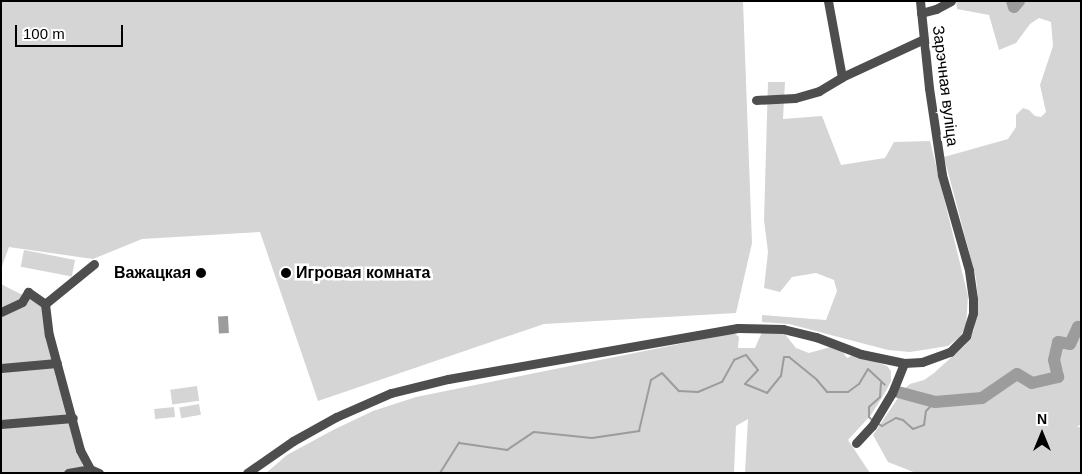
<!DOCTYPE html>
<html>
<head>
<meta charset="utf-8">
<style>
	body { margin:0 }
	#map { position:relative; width:1082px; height:474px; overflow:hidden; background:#fff; font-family:Helvetica,sans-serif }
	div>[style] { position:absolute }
	.green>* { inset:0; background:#d5d5d5; transform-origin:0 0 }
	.water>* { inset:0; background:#9c9c9c; transform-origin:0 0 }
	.stream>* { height:2px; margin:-1px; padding:0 1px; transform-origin:1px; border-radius:1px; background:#9c9c9c }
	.river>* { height:12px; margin:-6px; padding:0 6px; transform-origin:6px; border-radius:6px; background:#9c9c9c }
	.minor>* { height:9px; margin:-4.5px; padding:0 4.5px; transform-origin:4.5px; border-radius:4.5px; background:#4e4e4e }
	.dots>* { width:14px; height:14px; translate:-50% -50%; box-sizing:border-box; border:2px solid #fff; border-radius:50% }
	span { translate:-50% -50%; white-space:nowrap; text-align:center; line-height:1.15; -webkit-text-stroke:5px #fff; paint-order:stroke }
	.street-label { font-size:16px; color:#000 }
	.poi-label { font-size:16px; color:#000; font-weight:700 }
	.right { translate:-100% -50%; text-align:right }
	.left { translate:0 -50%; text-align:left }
	.frame { position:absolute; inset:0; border:2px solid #000; pointer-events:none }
	.north { position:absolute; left:1017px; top:409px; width:50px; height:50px; -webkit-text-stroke:4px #fff; paint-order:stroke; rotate:0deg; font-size:14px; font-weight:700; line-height:20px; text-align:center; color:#000 }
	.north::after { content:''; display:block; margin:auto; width:18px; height:22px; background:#000; clip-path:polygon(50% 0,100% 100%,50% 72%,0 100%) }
	.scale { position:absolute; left:15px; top:25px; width:108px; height:22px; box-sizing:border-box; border:2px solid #000; border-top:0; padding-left:6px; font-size:15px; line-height:18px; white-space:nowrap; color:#000; -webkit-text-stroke:4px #fff; paint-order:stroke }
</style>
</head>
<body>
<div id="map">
	<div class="green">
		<i style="clip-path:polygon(1px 1px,743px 1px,752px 243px,736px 313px,544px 324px,318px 401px,260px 232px,142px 239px,93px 259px,9px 247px,1px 269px)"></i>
		<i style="clip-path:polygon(956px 1px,1081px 1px,1081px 424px,1077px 427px,1081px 427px,1081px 473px,916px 473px,888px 462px,873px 435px,904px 389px,910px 384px,924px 380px,934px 373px,965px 345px,974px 330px,978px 299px,976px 278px,944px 157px,1008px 139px,1016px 127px,1016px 115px,1023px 108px,1029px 110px,1035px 116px,1041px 117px,1046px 112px,1040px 85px,1053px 46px,1051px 22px,1039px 18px,1030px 24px,1016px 43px,999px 50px,989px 15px,957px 9px)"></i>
		<i style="clip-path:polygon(768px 82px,785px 82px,783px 119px,822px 116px,841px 165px,885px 158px,894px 142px,930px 141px,968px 296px,966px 326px,960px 337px,948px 346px,910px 352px,888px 350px,789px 324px,762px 322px,762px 315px,826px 320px,837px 291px,834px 280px,816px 273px,792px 277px,780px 292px,764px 288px,768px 252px,764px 220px)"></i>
		<i style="left:24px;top:250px;width:52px;height:17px;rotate:11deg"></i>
		<i style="clip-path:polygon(1px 284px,42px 305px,69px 419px,84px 470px,89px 473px,1px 473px)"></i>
		<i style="clip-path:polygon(762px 332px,784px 333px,796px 348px,809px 353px,834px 346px,840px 348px,847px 358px,855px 354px,887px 366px,891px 371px,891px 381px,886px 391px,871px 415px,848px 440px,870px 473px,745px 473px,748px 419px,736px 426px,734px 473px,266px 473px,287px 455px,333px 430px,373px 411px,416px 397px,734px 333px,739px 337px,738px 348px,755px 348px)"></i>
		<i style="left:197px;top:386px;width:15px;height:27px;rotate:82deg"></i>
		<i style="left:199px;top:404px;width:11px;height:20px;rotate:80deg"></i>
		<i style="left:174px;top:407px;width:10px;height:20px;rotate:84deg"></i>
	</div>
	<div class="water">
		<i style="left:228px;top:316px;width:17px;height:10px;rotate:87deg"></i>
	</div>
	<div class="stream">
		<i style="left:871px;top:419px;width:3px;rotate:-135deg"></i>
		<i style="left:869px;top:417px;width:10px;rotate:-90deg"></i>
		<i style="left:869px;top:407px;width:15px;rotate:-42deg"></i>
		<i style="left:880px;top:397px;width:14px;rotate:-86deg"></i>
		<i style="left:877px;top:423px;width:6px;rotate:31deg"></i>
		<i style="left:882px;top:426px;width:16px;rotate:-30deg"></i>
		<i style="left:896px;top:418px;width:7px;rotate:16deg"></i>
		<i style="left:903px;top:420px;width:13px;rotate:42deg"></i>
		<i style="left:913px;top:429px;width:12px;rotate:-20deg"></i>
		<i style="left:924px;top:425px;width:14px;rotate:-82deg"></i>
		<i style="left:926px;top:411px;width:13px;rotate:-45deg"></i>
		<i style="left:440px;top:473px;width:36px;rotate:-58deg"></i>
		<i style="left:459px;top:443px;width:49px;rotate:8.3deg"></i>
		<i style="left:507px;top:450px;width:32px;rotate:-34deg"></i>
		<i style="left:534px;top:432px;width:58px;rotate:5.9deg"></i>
		<i style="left:592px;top:438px;width:48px;rotate:-8.5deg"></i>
		<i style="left:639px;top:431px;width:52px;rotate:-76.8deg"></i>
		<i style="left:651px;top:380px;width:13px;rotate:-32deg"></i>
		<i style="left:662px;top:373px;width:25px;rotate:47deg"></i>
		<i style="left:679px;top:391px;width:19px;rotate:3deg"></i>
		<i style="left:698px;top:392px;width:26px;rotate:-23deg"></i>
		<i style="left:722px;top:382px;width:25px;rotate:-61deg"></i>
		<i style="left:734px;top:360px;width:13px;rotate:-23deg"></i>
		<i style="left:746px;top:355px;width:19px;rotate:51deg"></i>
		<i style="left:758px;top:370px;width:19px;rotate:133deg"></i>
		<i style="left:745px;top:384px;width:24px;rotate:22deg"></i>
		<i style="left:767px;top:393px;width:22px;rotate:-51deg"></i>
		<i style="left:781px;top:376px;width:19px;rotate:-81deg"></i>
		<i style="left:784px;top:357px;width:5px"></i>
		<i style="left:789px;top:357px;width:36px;rotate:39deg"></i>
		<i style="left:817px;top:380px;width:16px;rotate:50deg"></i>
		<i style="left:827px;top:392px;width:21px"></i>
		<i style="left:848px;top:392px;width:14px;rotate:-36deg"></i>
		<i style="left:859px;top:384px;width:17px;rotate:-59deg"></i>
		<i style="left:868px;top:369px;width:23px;rotate:43deg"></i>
	</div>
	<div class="river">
		<i style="left:1012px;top:1px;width:6px;rotate:72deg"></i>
		<i style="left:1014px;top:7px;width:8px;rotate:-50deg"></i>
		<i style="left:898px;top:392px;width:38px;rotate:15deg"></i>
		<i style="left:935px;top:402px;width:47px;rotate:-4.9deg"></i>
		<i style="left:982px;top:398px;width:42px;rotate:-34.4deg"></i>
		<i style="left:1017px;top:374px;width:17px;rotate:31deg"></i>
		<i style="left:1032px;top:383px;width:27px;rotate:-13deg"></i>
		<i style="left:1058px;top:377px;width:17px;rotate:-103deg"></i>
		<i style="left:1054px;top:360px;width:18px;rotate:-77deg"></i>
		<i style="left:1058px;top:342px;width:12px;rotate:9deg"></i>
		<i style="left:1070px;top:344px;width:19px;rotate:-65deg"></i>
		<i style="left:1078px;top:327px;width:3px"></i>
	</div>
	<div class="minor">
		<i style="left:828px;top:1px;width:77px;rotate:79.6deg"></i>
		<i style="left:921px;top:13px;width:16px;rotate:-15deg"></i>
		<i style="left:936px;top:9px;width:17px;rotate:-28deg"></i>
		<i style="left:756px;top:100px;width:39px;rotate:-3deg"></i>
		<i style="left:795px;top:98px;width:25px;rotate:-16deg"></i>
		<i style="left:819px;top:91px;width:27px;rotate:-31deg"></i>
		<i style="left:842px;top:77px;width:90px;rotate:-24.9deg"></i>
		<i style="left:94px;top:264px;width:63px;rotate:140.8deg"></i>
		<i style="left:45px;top:304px;width:31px;rotate:83deg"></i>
		<i style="left:49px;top:335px;width:119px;rotate:74.9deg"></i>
		<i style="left:80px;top:450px;width:21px;rotate:62deg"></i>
		<i style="left:90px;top:469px;width:10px;rotate:24deg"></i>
		<i style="left:1px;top:312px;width:23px;rotate:-25deg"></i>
		<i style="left:22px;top:302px;width:12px;rotate:-59deg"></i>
		<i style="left:28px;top:292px;width:21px;rotate:35deg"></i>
		<i style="left:1px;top:368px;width:56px;rotate:-5.1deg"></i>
		<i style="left:1px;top:424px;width:72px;rotate:-4.8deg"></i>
		<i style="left:856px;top:443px;width:23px;rotate:-47deg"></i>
		<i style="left:872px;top:426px;width:39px;rotate:-59deg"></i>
		<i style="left:892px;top:393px;width:32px;rotate:-68deg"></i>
		<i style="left:68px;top:473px;width:22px;rotate:-10deg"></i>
		<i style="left:247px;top:473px;width:56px;rotate:-34.8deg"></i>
		<i style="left:293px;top:441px;width:49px;rotate:-29.2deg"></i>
		<i style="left:336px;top:417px;width:60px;rotate:-23.6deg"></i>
		<i style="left:391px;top:393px;width:59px;rotate:-13.8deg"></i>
		<i style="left:448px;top:379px;width:294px;rotate:-10deg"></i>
		<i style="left:738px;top:328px;width:45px;rotate:1.3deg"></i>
		<i style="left:783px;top:329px;width:34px;rotate:14deg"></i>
		<i style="left:816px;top:337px;width:48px;rotate:20.7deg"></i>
		<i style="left:861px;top:354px;width:44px;rotate:11.8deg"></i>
		<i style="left:904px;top:363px;width:18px;rotate:-3deg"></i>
		<i style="left:922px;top:362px;width:30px;rotate:-20deg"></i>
		<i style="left:950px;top:352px;width:23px;rotate:-45deg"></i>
		<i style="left:966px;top:336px;width:24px;rotate:-73deg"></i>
		<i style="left:973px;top:313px;width:14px;rotate:-90deg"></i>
		<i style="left:973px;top:299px;width:29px;rotate:-98deg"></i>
		<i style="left:969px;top:270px;width:99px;rotate:-105.9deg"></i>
		<i style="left:942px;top:175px;width:88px;rotate:-98.5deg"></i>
		<i style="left:929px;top:88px;width:87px;rotate:-95.9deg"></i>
	</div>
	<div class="dots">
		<i style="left:201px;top:273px;background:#000"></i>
		<i style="left:286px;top:273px;background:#000"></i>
	</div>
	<div class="street-label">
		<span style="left:945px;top:86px;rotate:83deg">Зарэчная вуліца</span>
	</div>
	<div class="poi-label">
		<span class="right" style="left:191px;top:273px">Важацкая</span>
		<span class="left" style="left:296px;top:273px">Игровая комната</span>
	</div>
	<div class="frame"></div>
	<div class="north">N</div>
	<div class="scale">100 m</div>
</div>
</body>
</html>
